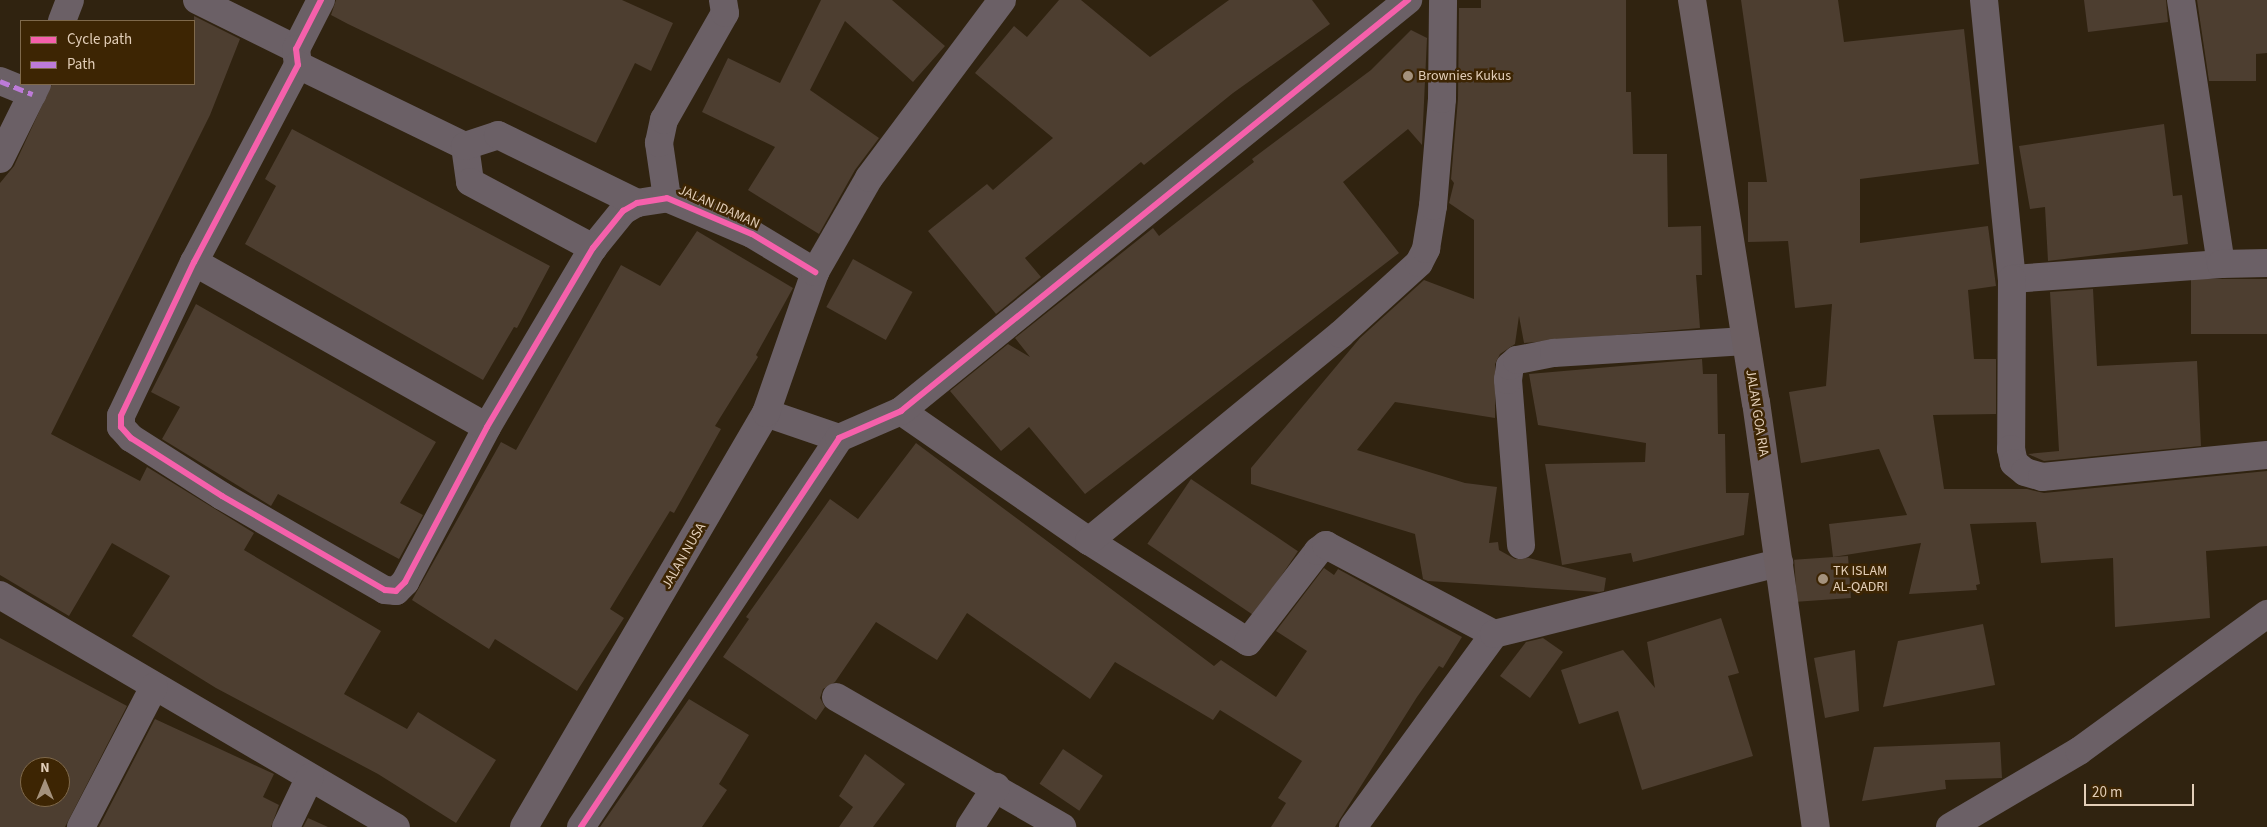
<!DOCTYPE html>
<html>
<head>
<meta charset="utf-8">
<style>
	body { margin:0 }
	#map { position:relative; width:2267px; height:827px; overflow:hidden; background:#302310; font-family:"Source Sans 3",sans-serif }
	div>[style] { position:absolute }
	.building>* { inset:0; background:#4d3e30; transform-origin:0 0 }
	.minor>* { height:28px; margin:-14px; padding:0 14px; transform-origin:14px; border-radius:14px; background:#6b6066 }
	.major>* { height:28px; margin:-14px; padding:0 14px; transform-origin:14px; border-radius:14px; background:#6c5f62 }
	.quiet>* { height:5px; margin-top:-2.5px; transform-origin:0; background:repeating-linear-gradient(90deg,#bd7bd9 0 10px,transparent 0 15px) }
	.cycleway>* { height:6px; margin:-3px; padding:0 3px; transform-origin:3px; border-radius:3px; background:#f560ab }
	.dots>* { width:14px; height:14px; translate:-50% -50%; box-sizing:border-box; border:2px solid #3d2503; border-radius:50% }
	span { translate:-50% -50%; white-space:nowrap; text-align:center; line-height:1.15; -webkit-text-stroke:5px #3d2503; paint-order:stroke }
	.poi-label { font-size:14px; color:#e2ceb8 }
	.left { translate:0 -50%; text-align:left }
	.street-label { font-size:14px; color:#e2ceb8 }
	.legend { position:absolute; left:20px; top:20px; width:175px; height:65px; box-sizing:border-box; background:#3d2503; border:1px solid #7f694b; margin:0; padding:6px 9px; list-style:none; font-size:15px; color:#e2ceb8 }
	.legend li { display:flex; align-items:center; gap:10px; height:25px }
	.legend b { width:25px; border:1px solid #7f694b }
	.north { position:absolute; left:20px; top:757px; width:50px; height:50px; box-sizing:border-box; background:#3d2503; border:1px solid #7f694b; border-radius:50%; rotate:0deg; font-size:14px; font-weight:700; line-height:20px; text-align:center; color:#e2ceb8 }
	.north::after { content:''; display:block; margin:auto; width:18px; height:22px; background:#a4927d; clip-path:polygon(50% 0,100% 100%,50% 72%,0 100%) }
	.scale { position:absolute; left:2084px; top:784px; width:110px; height:22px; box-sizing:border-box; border:2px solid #e2ceb8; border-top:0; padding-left:6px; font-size:15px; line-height:18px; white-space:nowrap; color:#e2ceb8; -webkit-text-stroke:4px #3d2503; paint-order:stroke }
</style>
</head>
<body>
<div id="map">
	<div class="building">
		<i style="clip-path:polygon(336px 0,622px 0,673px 23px,651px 71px,635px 63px,596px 143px,348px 24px,331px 15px)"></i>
		<i style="clip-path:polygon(821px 0,892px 0,945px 46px,913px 82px,845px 21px,810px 90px,879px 138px,855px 170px,819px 234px,748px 190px,775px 147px,702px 112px,728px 58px,780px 83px)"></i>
		<i style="clip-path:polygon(1059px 0,1081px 0,1150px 57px,1229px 0,1312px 0,1330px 24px,1233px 93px,1144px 165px,1141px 162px,1025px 258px,1041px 277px,996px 314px,928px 231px,987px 184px,993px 190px,1053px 138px,975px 73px,1014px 26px,1027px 37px)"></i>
		<i style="clip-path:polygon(1481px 0,1626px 0,1626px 92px,1631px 92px,1633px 154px,1667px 154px,1668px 227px,1701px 226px,1702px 275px,1696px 275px,1700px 328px,1524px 343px,1519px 316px,1515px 344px,1500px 354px,1495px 364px,1495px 418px,1395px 402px,1357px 450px,1465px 483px,1497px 487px,1489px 543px,1498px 542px,1499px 550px,1515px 559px,1529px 558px,1606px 578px,1604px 591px,1599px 592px,1428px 581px,1423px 579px,1415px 534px,1251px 484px,1251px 468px,1360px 338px,1424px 280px,1474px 299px,1474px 220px,1449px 203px,1454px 183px,1451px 179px,1458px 99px,1459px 8px,1481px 8px)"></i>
		<i style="clip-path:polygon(1741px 0,1838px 0,1844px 42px,1964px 29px,1979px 164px,1860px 179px,1860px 243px,1988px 226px,1996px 286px,1968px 290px,1974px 359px,1996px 359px,1996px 414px,1933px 415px,1944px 489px,2027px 489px,2044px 493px,2267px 471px,2267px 546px,2206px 551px,2210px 618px,2115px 627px,2113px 558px,2041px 563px,2036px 522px,1970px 524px,1980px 584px,1976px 585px,1977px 590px,1909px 594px,1921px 543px,1833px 557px,1829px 524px,1907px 515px,1879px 449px,1801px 463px,1789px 392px,1826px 386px,1832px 304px,1795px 308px,1788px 241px,1748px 242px,1748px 182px,1767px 182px)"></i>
		<i style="clip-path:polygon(2084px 0,2166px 0,2168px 22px,2088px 32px)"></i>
		<i style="clip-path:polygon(2197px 0,2267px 0,2267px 53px,2256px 54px,2256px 81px,2209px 81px)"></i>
		<i style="clip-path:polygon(194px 16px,240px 39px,210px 115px,51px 434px,140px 481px,147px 467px,254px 533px,244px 550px,381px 631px,344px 694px,407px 729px,418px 712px,496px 760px,456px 823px,378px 774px,216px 688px,132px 636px,170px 576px,112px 543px,69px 616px,0 575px,0 183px,14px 166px,52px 84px,194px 84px)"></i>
		<i style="clip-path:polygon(1411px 30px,1427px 38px,1422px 145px,1408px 129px,1343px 182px,1399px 253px,1085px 494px,1029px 427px,1001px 451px,950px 391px,1008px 344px,1030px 357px,1015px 338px,1153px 228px,1159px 236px,1254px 162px,1252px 159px,1371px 70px)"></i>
		<i style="clip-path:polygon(2164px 124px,2173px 196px,2182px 195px,2188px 244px,2048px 261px,2045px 207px,2030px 209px,2019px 146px)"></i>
		<i style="clip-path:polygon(292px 129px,550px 266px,517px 328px,514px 327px,483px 380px,245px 244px,276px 186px,265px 179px)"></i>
		<i style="clip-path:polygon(697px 231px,793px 288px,756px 355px,758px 357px,715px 426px,721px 429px,674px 513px,670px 511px,610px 609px,624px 618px,577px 691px,495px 639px,489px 649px,412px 600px,501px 442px,516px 450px,621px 265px,660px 286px)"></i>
		<i style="left:853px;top:259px;width:68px;height:55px;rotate:29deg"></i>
		<i style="left:2267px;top:279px;width:55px;height:76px;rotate:90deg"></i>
		<i style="clip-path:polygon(2093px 289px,2097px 366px,2197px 361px,2201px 446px,2044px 461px,2028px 454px,2059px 451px,2050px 292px)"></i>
		<i style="clip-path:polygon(196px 304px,436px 442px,400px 503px,423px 515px,399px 559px,278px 494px,271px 506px,162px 439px,180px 407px,151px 392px)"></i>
		<i style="clip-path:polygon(1702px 359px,1703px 374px,1717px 374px,1718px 434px,1725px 434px,1726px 493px,1749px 493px,1744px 535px,1633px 562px,1631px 553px,1562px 565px,1545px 464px,1645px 462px,1646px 443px,1538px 425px,1529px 374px)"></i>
		<i style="clip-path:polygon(916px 443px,1214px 666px,1221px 660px,1276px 697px,1307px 651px,1276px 631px,1324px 568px,1334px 575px,1338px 569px,1462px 637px,1443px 668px,1439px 666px,1417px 697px,1335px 827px,1271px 827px,1286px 803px,1278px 798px,1302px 761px,1220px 710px,1213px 720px,1115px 662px,1090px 699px,967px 613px,937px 660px,876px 622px,835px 682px,823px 689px,820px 698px,825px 707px,816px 720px,723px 657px,749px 619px,746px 617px,830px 499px,858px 519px)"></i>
		<i style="left:1191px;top:479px;width:129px;height:78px;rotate:34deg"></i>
		<i style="left:1848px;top:556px;width:42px;height:54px;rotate:86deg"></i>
		<i style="clip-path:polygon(1721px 618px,1739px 673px,1728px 676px,1753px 756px,1642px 790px,1618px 711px,1579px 724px,1561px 670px,1623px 650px,1655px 688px,1647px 642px)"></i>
		<i style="clip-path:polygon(1983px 624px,1995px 685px,1883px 707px,1898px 641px)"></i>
		<i style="clip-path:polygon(evenodd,0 638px,127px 706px,65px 827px,0 827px,0 638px,30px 767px,60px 767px,60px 797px,30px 797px,30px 767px)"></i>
		<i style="clip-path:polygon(1543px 638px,1563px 652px,1530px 698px,1500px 676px,1526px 642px)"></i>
		<i style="clip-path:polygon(1855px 650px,1859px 711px,1825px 718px,1814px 658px)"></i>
		<i style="clip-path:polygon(689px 699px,749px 735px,719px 784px,727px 790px,702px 827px,600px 827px)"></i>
		<i style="clip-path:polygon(155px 719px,274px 774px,263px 797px,279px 805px,271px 827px,99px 827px)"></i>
		<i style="clip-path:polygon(2000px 742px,2002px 778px,1945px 780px,1946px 789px,1862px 801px,1874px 747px)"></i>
		<i style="left:1063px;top:749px;width:48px;height:42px;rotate:34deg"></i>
		<i style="clip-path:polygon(865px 754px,905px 784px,873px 827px,839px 827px,853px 807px,839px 796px)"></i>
		<i style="clip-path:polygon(308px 818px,328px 827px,303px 827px)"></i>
	</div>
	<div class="minor">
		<i style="left:197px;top:0;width:110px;rotate:26.3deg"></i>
		<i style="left:321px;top:0;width:55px;rotate:117deg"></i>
		<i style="left:296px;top:49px;width:16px;rotate:83deg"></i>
		<i style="left:298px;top:65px;width:223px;rotate:117.8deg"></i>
		<i style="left:194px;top:262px;width:170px;rotate:115.4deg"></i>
		<i style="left:121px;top:416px;width:11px;rotate:90deg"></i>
		<i style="left:121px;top:427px;width:15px;rotate:48deg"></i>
		<i style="left:131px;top:438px;width:108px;rotate:32.5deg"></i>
		<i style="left:222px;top:496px;width:188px;rotate:30deg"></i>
		<i style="left:385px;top:590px;width:11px;rotate:5deg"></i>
		<i style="left:396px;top:591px;width:13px;rotate:-45deg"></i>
		<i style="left:405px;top:582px;width:175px;rotate:-62.1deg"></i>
		<i style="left:487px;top:427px;width:208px;rotate:-59.4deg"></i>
		<i style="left:593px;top:248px;width:48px;rotate:-51deg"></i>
		<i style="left:623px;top:211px;width:16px;rotate:-30deg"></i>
		<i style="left:637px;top:203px;width:30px;rotate:-9deg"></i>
		<i style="left:667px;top:198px;width:92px;rotate:23deg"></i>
		<i style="left:752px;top:234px;width:74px;rotate:31.1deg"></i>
		<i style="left:1984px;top:0;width:280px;rotate:84.3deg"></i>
		<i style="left:2012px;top:279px;width:210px;rotate:-4.1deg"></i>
		<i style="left:2181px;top:0;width:267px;rotate:81.4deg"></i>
		<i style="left:2221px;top:264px;width:46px;rotate:-1.2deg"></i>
		<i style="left:62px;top:21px;width:22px;rotate:-69deg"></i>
		<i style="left:298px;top:65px;width:186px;rotate:25.9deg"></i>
		<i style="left:465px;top:146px;width:36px;rotate:82deg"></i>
		<i style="left:470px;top:182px;width:140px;rotate:28.2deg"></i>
		<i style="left:0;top:81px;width:35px;rotate:22deg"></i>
		<i style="left:465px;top:146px;width:35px;rotate:-18deg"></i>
		<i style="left:498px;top:135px;width:155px;rotate:26.1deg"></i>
		<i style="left:0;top:159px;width:84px;rotate:-63.7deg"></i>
		<i style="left:667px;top:198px;width:56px;rotate:-98.3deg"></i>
		<i style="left:659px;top:143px;width:24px;rotate:-78deg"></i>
		<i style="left:664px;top:120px;width:123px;rotate:-60.3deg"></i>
		<i style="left:725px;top:13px;width:13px;rotate:-99deg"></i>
		<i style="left:194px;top:262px;width:336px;rotate:29.4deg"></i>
		<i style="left:2012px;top:279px;width:170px;rotate:90.3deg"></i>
		<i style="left:2011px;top:449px;width:14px;rotate:78deg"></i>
		<i style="left:2014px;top:463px;width:14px;rotate:39deg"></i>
		<i style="left:2025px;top:472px;width:18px;rotate:16deg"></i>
		<i style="left:2042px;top:477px;width:226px;rotate:-5.6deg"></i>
		<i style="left:901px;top:411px;width:229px;rotate:34.7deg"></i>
		<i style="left:1089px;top:541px;width:188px;rotate:32.4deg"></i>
		<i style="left:1248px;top:642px;width:115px;rotate:-52.4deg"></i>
		<i style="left:1318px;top:551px;width:10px;rotate:-37deg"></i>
		<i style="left:1326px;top:545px;width:190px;rotate:27.9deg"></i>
		<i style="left:766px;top:413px;width:77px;rotate:18.9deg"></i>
		<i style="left:1089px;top:541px;width:326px;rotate:-39.4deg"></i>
		<i style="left:1341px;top:334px;width:105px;rotate:-42.3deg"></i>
		<i style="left:1419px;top:263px;width:16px;rotate:-63deg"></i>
		<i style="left:1426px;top:249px;width:44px;rotate:-80.8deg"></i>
		<i style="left:1433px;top:206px;width:107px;rotate:-85.2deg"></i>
		<i style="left:1442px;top:99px;width:99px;rotate:-89.4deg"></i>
		<i style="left:1521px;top:545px;width:166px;rotate:-94.5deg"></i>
		<i style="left:1508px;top:380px;width:14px;rotate:-82deg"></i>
		<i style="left:1510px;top:366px;width:9px;rotate:-41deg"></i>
		<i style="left:1517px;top:360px;width:38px;rotate:-11deg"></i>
		<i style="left:1554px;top:353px;width:192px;rotate:-3.6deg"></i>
		<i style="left:0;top:595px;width:459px;rotate:30.4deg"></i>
		<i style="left:836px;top:697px;width:261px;rotate:29.9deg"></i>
		<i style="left:81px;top:827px;width:158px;rotate:-62.5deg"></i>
		<i style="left:286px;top:827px;width:55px;rotate:-64.4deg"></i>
		<i style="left:524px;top:827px;width:480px;rotate:-59.7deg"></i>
		<i style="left:766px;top:413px;width:149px;rotate:-70.8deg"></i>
		<i style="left:815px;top:272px;width:108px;rotate:-60.1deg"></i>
		<i style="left:869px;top:178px;width:222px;rotate:-53.2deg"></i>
		<i style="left:581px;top:827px;width:467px;rotate:-56.4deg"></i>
		<i style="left:839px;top:438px;width:68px;rotate:-23.5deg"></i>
		<i style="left:901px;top:411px;width:653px;rotate:-39.03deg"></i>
		<i style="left:970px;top:827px;width:48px;rotate:-57deg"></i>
		<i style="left:1353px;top:827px;width:239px;rotate:-53.8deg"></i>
		<i style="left:1494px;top:634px;width:294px;rotate:-14deg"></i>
		<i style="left:1950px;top:827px;width:150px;rotate:-30.5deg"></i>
		<i style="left:2079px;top:751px;width:233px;rotate:-36.1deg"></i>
	</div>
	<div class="major">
		<i style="left:1692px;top:0;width:407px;rotate:81deg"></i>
		<i style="left:1756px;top:402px;width:429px;rotate:82deg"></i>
	</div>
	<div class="quiet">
		<i style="left:0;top:81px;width:35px;rotate:22deg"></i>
	</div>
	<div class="cycleway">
		<i style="left:321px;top:0;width:55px;rotate:117deg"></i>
		<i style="left:296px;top:49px;width:16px;rotate:83deg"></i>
		<i style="left:298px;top:65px;width:223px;rotate:117.8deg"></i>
		<i style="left:194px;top:262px;width:170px;rotate:115.4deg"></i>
		<i style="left:121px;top:416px;width:11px;rotate:90deg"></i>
		<i style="left:121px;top:427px;width:15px;rotate:48deg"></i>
		<i style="left:131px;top:438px;width:108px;rotate:32.5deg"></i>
		<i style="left:222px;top:496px;width:188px;rotate:30deg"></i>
		<i style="left:385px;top:590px;width:11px;rotate:5deg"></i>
		<i style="left:396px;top:591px;width:13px;rotate:-45deg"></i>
		<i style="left:405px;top:582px;width:175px;rotate:-62.1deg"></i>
		<i style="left:487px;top:427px;width:208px;rotate:-59.4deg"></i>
		<i style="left:593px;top:248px;width:48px;rotate:-51deg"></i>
		<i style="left:623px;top:211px;width:16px;rotate:-30deg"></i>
		<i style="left:637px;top:203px;width:30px;rotate:-9deg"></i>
		<i style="left:667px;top:198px;width:92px;rotate:23deg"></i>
		<i style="left:752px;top:234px;width:74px;rotate:31.1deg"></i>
		<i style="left:581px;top:827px;width:467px;rotate:-56.4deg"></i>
		<i style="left:839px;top:438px;width:68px;rotate:-23.5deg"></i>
		<i style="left:901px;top:411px;width:653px;rotate:-39.03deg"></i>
	</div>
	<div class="dots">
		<i style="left:1408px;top:76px;background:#a4927d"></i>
		<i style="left:1823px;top:579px;background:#a4927d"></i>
	</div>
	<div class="poi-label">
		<span class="left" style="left:1418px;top:76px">Brownies Kukus</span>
		<span class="left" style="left:1833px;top:579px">TK ISLAM<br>AL-QADRI</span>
	</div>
	<div class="street-label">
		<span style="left:719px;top:207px;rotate:24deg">JALAN IDAMAN</span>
		<span style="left:1757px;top:413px;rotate:81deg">JALAN GOA RIA</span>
		<span style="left:684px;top:556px;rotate:-60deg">JALAN NUSA</span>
	</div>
	<ul class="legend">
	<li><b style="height:6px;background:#f560ab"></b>Cycle path</li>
	<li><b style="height:6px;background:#bd7bd9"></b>Path</li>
	</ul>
	<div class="north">N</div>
	<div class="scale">20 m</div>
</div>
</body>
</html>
